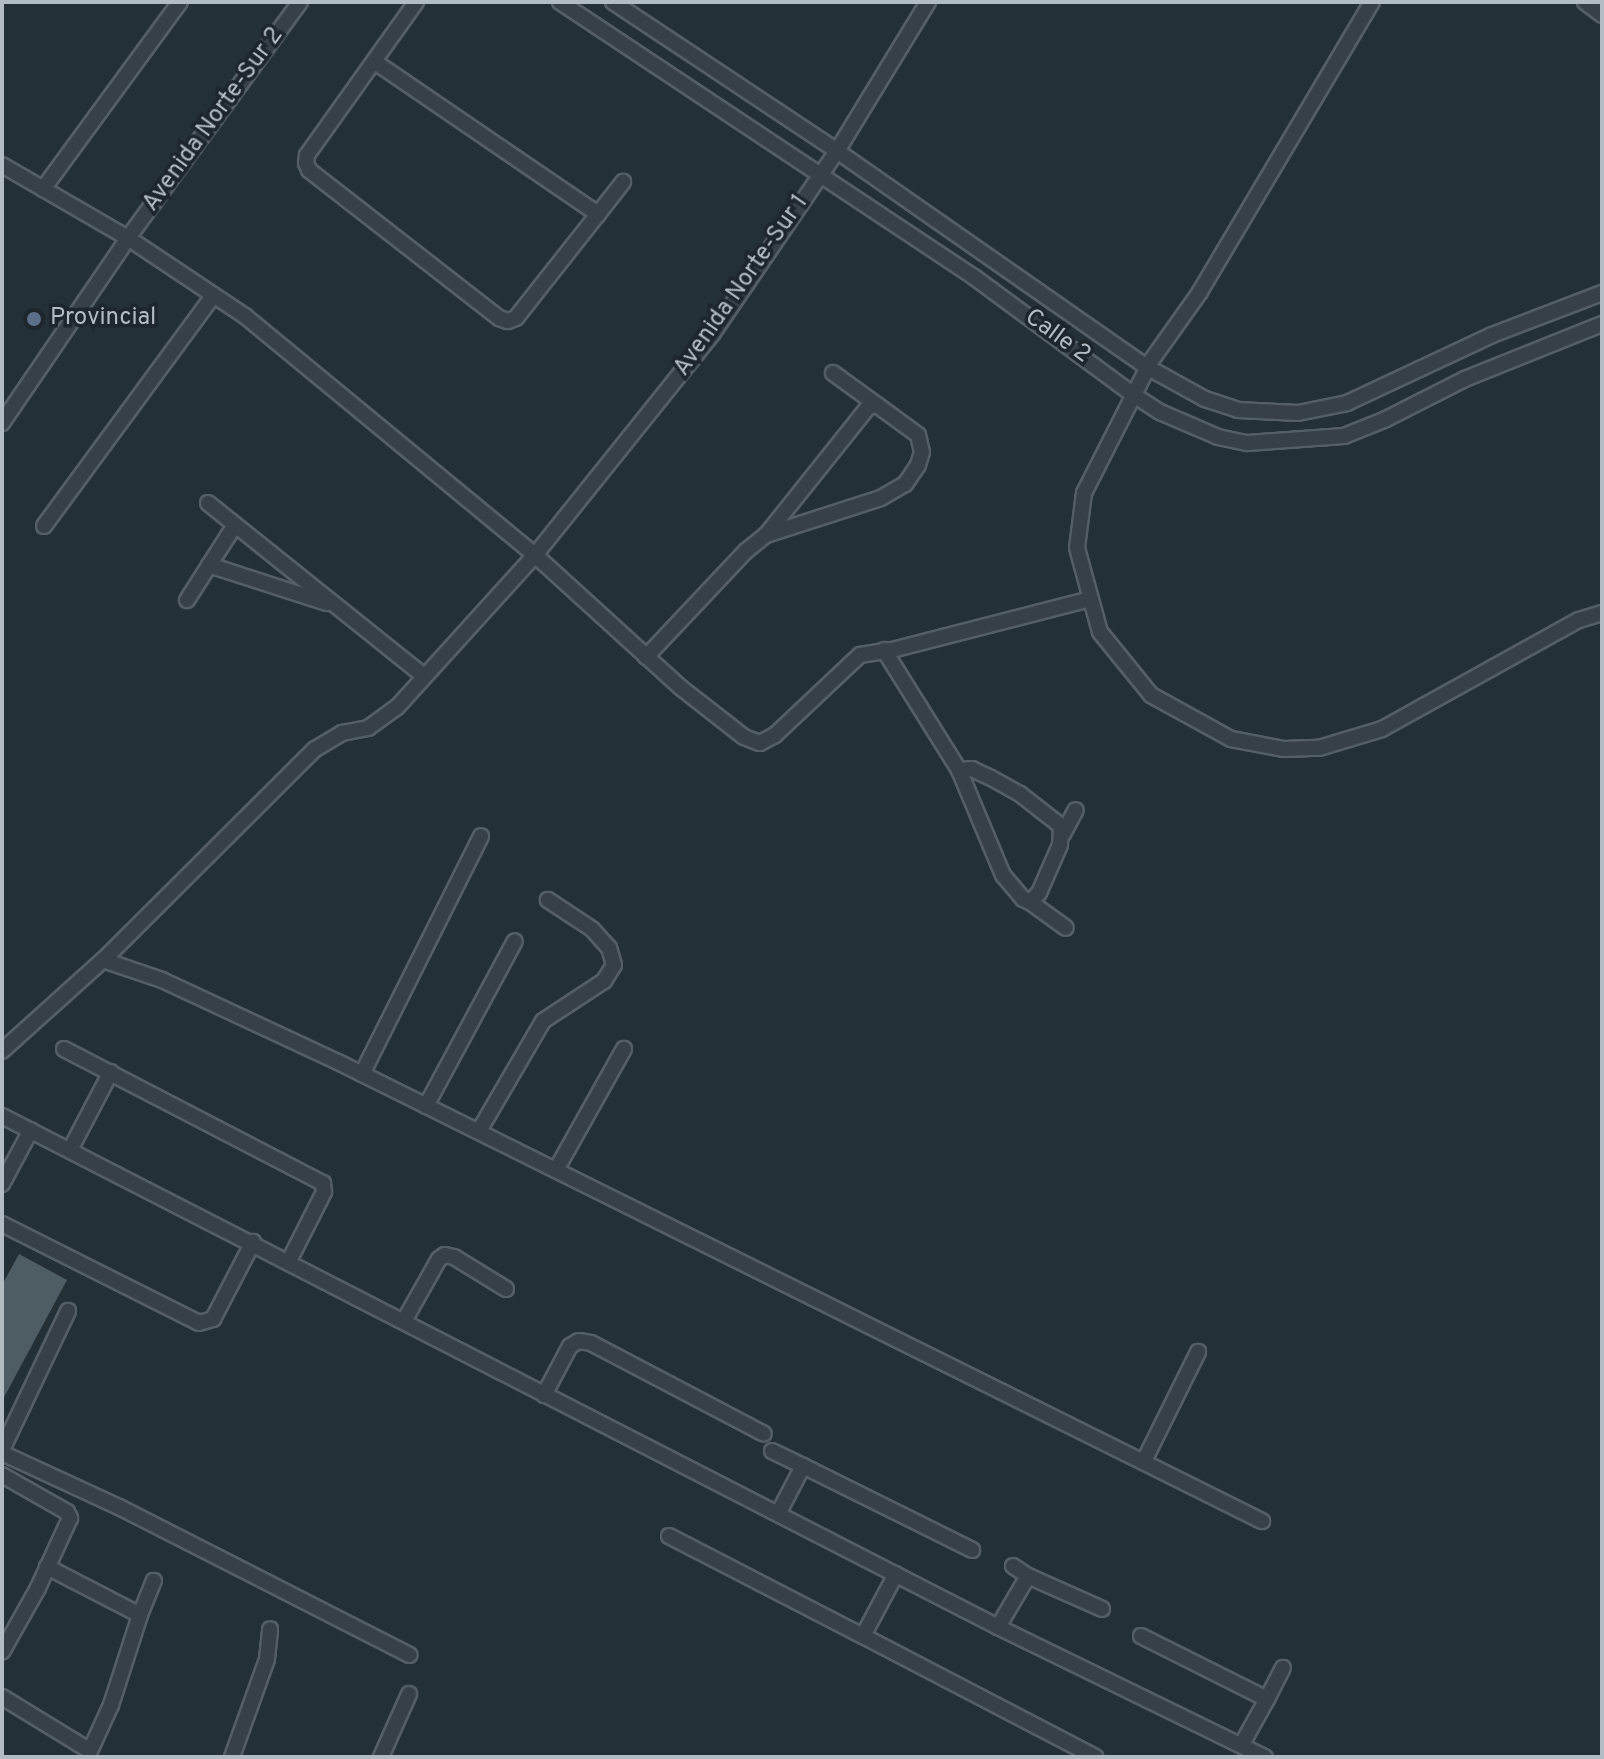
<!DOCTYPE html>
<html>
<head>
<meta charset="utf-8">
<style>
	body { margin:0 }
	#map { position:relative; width:1604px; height:1759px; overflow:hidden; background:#233036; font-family:Overpass,sans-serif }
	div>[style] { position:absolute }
	.building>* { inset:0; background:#4e5d64 }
	.roads { filter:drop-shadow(2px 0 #545f64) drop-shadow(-2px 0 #545f64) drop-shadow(0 2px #545f64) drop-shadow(0 -2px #545f64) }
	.minor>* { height:14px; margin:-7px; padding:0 7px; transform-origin:7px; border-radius:7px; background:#364147 }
	.dots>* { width:22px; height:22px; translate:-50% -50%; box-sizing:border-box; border:4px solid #1c262b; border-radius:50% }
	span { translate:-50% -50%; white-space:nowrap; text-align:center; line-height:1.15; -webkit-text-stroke:7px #1c262b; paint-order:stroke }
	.street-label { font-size:24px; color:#b1bcc3 }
	.poi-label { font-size:24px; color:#b1bcc3 }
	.left { translate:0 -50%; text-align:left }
	.frame { position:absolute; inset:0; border:4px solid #b1bcc3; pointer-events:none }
</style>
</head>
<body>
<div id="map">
	<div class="building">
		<i style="clip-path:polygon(19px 1254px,67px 1280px,2px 1401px,2px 1285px)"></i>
	</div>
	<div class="roads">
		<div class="minor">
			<i style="left:560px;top:2px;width:497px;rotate:33.6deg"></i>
			<i style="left:974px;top:277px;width:197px;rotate:36.5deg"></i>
			<i style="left:1132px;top:394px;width:33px;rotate:33deg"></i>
			<i style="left:1160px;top:412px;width:63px;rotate:23.3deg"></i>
			<i style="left:1218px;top:437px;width:30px;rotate:12deg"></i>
			<i style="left:1247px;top:443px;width:97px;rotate:-4.1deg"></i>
			<i style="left:1344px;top:436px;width:45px;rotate:-22deg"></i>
			<i style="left:1386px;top:419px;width:89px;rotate:-26.9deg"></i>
			<i style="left:1465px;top:379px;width:148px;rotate:-21.9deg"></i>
			<i style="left:613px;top:2px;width:269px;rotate:33.6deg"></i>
			<i style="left:837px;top:151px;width:378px;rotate:34.9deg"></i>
			<i style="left:1147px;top:367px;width:66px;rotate:28.9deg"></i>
			<i style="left:1205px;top:399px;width:35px;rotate:18deg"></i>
			<i style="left:1238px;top:410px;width:60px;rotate:2.9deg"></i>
			<i style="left:1298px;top:413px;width:50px;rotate:-11.5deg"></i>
			<i style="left:1347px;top:403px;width:160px;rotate:-25.1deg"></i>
			<i style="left:1492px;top:335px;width:118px;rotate:-20.9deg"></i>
			<i style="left:928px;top:2px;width:175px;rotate:121.4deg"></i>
			<i style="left:837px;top:151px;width:220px;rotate:124.3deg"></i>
			<i style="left:713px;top:333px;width:285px;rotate:128.7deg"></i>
			<i style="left:535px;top:555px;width:196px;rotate:42.3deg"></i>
			<i style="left:680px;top:687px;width:81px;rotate:38deg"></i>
			<i style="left:744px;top:737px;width:17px;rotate:21deg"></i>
			<i style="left:760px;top:743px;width:17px;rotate:-28deg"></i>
			<i style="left:775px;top:735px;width:117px;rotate:-43.3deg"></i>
			<i style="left:860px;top:655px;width:32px;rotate:-9deg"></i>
			<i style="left:892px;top:650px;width:205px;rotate:-14.4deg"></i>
			<i style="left:1372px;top:2px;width:337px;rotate:120.7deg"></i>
			<i style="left:1200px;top:292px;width:85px;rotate:125.4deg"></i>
			<i style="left:1151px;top:361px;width:148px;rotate:116.9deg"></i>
			<i style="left:1084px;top:493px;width:55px;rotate:97.3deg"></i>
			<i style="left:1077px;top:548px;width:87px;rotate:74.7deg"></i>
			<i style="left:1100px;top:632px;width:81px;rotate:51deg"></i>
			<i style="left:1151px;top:695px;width:91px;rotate:28.8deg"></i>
			<i style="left:1231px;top:739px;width:54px;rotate:10.7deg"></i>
			<i style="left:1284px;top:749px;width:35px;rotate:-2deg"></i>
			<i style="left:1319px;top:748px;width:66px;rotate:-16.8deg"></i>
			<i style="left:1382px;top:729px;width:225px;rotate:-29deg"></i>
			<i style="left:1579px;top:620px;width:24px;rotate:-17deg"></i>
			<i style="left:1585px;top:2px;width:21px;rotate:37deg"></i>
			<i style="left:375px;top:62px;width:270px;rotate:34.3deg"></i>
			<i style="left:598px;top:214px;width:132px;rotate:128.3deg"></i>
			<i style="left:516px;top:318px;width:9px;rotate:159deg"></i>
			<i style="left:508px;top:321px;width:9px;rotate:-162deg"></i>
			<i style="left:499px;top:318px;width:241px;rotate:-142.1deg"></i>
			<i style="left:309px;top:170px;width:8px;rotate:-113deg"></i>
			<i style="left:306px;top:163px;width:8px;rotate:-83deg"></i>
			<i style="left:307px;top:155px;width:188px;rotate:-54.5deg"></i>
			<i style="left:2px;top:165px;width:146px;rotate:30.1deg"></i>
			<i style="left:128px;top:238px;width:141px;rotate:33.7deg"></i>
			<i style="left:245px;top:316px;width:376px;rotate:39.5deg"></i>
			<i style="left:535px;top:555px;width:205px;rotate:132.2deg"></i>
			<i style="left:397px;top:707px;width:36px;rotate:144deg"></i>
			<i style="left:368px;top:728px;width:26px;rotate:169deg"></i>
			<i style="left:342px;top:733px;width:31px;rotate:149deg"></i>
			<i style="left:315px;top:749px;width:299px;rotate:135.1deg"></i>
			<i style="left:103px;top:960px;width:136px;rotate:138deg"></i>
			<i style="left:43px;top:189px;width:232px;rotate:-53.8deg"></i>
			<i style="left:598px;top:214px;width:41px;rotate:-52deg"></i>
			<i style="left:833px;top:373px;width:54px;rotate:36deg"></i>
			<i style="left:2px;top:423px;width:224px;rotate:-55.7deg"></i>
			<i style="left:128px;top:238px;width:292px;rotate:-53.9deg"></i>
			<i style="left:208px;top:503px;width:277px;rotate:38.7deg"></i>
			<i style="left:44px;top:526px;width:285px;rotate:-53.7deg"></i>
			<i style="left:209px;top:565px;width:124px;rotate:17.9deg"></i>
			<i style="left:187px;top:600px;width:89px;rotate:-57.4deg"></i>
			<i style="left:884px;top:650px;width:142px;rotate:58deg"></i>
			<i style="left:959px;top:770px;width:114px;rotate:67.3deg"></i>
			<i style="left:1003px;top:875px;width:31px;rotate:50deg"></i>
			<i style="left:1023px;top:899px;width:8px;rotate:23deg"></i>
			<i style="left:1030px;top:902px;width:13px;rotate:-45deg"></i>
			<i style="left:1039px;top:893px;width:52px;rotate:-66.4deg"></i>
			<i style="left:1060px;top:845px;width:19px;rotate:-87deg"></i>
			<i style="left:1061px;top:826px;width:52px;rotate:-142deg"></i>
			<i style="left:1020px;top:794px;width:33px;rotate:-151deg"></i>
			<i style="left:991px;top:778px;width:21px;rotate:-155deg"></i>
			<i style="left:972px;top:769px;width:13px;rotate:176deg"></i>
			<i style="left:646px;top:657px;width:146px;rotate:-46.7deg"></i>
			<i style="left:746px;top:551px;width:26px;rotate:-39deg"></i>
			<i style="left:766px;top:535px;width:164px;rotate:-51.4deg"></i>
			<i style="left:868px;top:407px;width:9px;rotate:-13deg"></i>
			<i style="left:877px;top:405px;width:51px;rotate:36.2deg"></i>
			<i style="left:918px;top:435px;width:17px;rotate:77deg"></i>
			<i style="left:922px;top:452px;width:14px;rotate:107deg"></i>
			<i style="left:918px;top:465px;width:23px;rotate:124deg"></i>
			<i style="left:905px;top:484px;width:28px;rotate:150deg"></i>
			<i style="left:881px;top:498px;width:121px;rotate:162.2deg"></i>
			<i style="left:1063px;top:834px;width:27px;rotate:-62deg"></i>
			<i style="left:1030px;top:902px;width:44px;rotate:35.8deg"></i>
			<i style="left:103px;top:960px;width:62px;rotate:18.7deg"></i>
			<i style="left:162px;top:980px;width:194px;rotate:25deg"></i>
			<i style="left:338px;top:1062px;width:1032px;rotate:26.42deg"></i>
			<i style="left:64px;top:1049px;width:292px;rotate:27.4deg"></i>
			<i style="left:323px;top:1183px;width:9px;rotate:84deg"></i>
			<i style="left:324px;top:1192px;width:77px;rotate:116.9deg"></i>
			<i style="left:362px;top:1074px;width:266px;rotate:-63.4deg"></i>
			<i style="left:426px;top:1106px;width:187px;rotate:-61.7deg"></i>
			<i style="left:2px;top:1116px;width:1119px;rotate:27.16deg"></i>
			<i style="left:998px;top:1627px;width:297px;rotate:26deg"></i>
			<i style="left:479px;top:1131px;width:127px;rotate:-59.8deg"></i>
			<i style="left:543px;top:1021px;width:73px;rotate:-33.3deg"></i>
			<i style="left:604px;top:981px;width:19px;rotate:-58deg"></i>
			<i style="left:614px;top:965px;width:18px;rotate:-106deg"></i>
			<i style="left:609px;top:948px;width:25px;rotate:-132deg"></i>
			<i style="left:592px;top:929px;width:53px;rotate:-146.6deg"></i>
			<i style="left:70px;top:1150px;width:88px;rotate:-62.3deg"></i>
			<i style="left:556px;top:1170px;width:139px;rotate:-60.7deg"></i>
			<i style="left:2px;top:1184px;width:61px;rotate:-61.8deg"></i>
			<i style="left:2px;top:1224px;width:220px;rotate:26.7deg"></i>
			<i style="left:199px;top:1323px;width:15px;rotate:-16deg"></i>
			<i style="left:213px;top:1319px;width:87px;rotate:-62.5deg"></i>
			<i style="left:404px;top:1321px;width:71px;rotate:-60.6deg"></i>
			<i style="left:439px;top:1259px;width:7px;rotate:-34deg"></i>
			<i style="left:445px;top:1255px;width:9px;rotate:13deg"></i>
			<i style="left:454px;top:1257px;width:61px;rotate:31.6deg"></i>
			<i style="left:544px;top:1395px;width:55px;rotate:-62deg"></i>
			<i style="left:570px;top:1346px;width:10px;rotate:-29deg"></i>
			<i style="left:579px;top:1341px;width:12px;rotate:9deg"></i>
			<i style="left:591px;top:1343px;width:195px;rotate:27.7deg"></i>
			<i style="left:2px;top:1450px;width:154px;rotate:-64.6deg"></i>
			<i style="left:772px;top:1451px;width:34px;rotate:26deg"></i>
			<i style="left:2px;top:1453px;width:129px;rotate:24.8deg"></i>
			<i style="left:119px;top:1507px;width:326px;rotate:27deg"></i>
			<i style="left:1144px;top:1461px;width:122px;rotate:-63.6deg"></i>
			<i style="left:2px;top:1475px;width:75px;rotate:29.6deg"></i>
			<i style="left:67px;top:1512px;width:7px;rotate:63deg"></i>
			<i style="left:70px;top:1518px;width:77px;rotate:114.6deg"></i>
			<i style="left:38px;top:1588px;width:73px;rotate:119.4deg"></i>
			<i style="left:779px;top:1512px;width:52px;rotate:-62.4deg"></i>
			<i style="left:803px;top:1466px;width:189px;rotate:26.4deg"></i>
			<i style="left:669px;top:1536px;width:218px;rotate:27.3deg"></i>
			<i style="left:863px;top:1636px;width:70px;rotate:-62deg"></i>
			<i style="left:1013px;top:1566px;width:18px;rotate:34deg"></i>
			<i style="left:140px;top:1615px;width:37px;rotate:-68deg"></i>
			<i style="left:998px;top:1627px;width:59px;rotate:-59.5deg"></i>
			<i style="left:1028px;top:1576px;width:81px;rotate:24deg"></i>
			<i style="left:863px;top:1636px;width:262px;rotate:27.5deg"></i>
			<i style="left:1141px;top:1636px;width:141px;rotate:26.6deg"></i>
			<i style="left:1267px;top:1699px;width:51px;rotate:119.1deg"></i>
			<i style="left:2px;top:1697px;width:103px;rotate:31.5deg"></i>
			<i style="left:90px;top:1751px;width:51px;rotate:-65.5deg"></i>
			<i style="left:111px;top:1705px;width:95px;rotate:-72.1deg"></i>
			<i style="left:140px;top:1615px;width:105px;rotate:-152.7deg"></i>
			<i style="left:1267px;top:1699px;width:35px;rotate:-63deg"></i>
			<i style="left:232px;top:1757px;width:104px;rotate:-70.3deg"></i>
			<i style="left:267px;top:1659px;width:30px;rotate:-84deg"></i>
			<i style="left:381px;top:1757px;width:69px;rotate:-66deg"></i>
		</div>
	</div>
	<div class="dots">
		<i style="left:34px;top:319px;background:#5c6f8a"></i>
	</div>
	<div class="street-label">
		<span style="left:214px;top:120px;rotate:-54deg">Avenida Norte-Sur 2</span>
		<span style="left:742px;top:286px;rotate:-55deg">Avenida Norte-Sur 1</span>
		<span style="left:1057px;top:337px;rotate:36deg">Calle 2</span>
	</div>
	<div class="poi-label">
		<span class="left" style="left:50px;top:319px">Provincial</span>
	</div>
	<div class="frame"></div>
</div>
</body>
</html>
